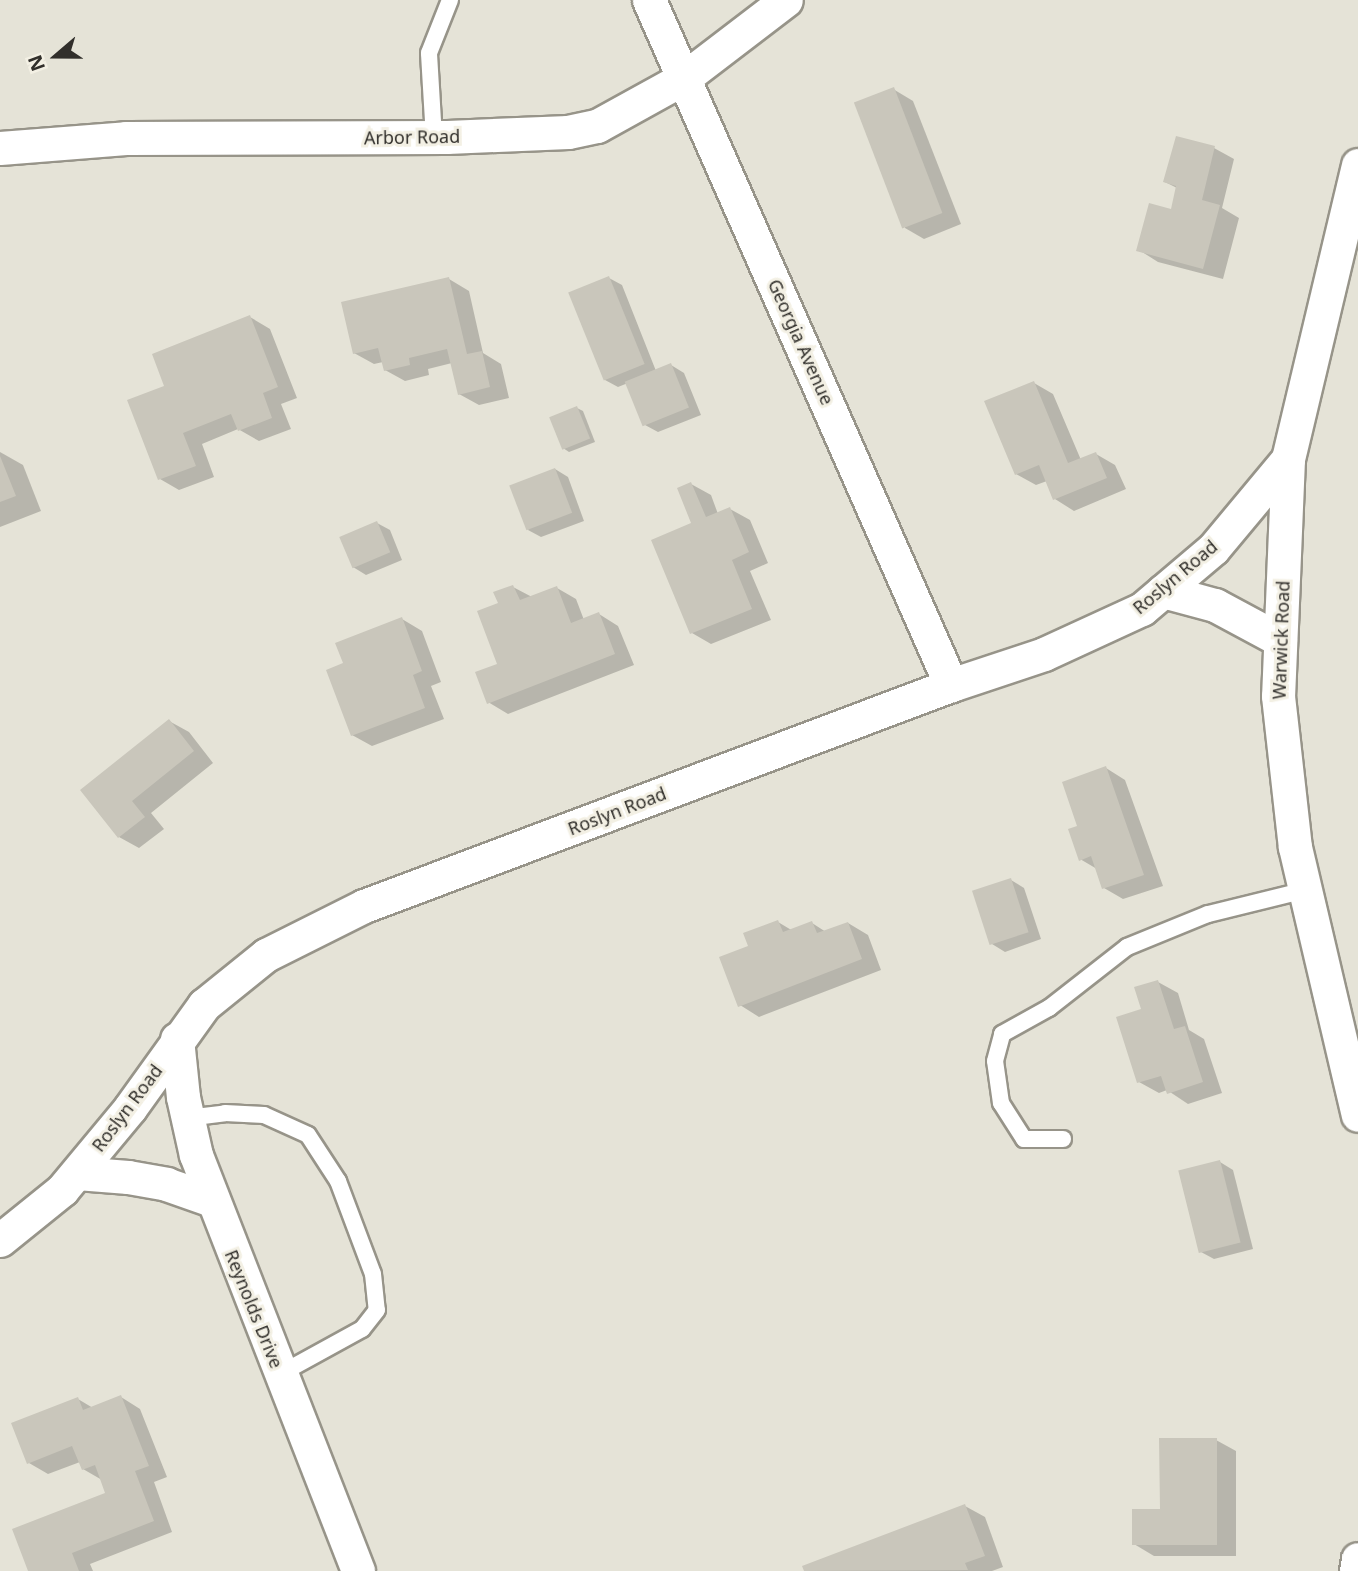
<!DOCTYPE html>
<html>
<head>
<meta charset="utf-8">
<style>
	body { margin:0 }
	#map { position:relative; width:1358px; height:1571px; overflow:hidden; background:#e5e3d7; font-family:"Noto Sans",sans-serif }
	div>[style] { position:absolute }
	.shadow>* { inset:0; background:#0003 }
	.building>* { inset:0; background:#c9c6bb; transform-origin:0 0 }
	.roads { filter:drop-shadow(2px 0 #979489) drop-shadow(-2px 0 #979489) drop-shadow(0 2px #979489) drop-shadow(0 -2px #979489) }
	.service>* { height:16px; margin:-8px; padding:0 8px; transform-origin:8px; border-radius:8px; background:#fff }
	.minor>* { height:33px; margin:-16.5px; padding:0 16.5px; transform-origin:16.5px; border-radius:16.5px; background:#fff }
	span { translate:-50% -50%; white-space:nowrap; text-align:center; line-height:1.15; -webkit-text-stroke:6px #f3f0e4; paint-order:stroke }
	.street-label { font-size:18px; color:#312f2b }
	.north { position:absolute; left:21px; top:21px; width:70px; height:70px; -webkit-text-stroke:5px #f3f0e4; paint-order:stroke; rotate:250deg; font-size:19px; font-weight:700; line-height:28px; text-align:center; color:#312f2b }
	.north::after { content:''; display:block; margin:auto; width:24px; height:32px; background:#312f2b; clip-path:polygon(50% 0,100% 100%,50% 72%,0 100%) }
</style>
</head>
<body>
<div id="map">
	<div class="shadow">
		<i style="clip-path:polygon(893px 89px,913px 101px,961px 224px,924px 239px,905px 228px)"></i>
		<i style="clip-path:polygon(1214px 148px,1234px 159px,1222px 208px,1239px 218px,1223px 279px,1158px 262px,1139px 250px,1172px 211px,1177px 188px,1165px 182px)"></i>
		<i style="clip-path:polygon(609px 278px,622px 285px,656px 371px,671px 365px,684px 373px,701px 415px,658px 432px,645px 425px,628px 383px,618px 387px,605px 380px)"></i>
		<i style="clip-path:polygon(449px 279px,469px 291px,483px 353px,501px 364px,509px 398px,479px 405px,459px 394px,452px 363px,428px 369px,429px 375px,405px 381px,385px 370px,383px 362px,374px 364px,354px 353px)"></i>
		<i style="clip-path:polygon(250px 317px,270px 329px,297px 398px,281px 404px,291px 429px,259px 441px,238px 429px,202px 444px,214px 477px,179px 490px,160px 479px,166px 387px)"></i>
		<i style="clip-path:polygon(1034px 383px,1053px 394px,1081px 460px,1096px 454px,1115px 465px,1126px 489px,1074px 511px,1055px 499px,1047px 481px,1036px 485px,1016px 474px)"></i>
		<i style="clip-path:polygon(577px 408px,583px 411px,595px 442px,569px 452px,563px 448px)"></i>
		<i style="clip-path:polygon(0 452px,23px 465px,41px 511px,0 527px)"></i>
		<i style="clip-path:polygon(555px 469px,568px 477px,584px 521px,541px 537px,528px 530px)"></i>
		<i style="clip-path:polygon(691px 484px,711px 495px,718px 514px,730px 509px,750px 520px,768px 563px,750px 571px,771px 620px,711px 644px,692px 633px)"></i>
		<i style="clip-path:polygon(377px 523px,390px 530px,402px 560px,366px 575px,353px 567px)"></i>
		<i style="clip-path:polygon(513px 587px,532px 597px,557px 588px,576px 599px,584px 620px,599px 614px,618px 626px,634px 665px,508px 714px,488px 702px,500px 665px,500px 604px)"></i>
		<i style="clip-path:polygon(402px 619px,422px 631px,441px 682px,431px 686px,444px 719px,372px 746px,352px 735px,345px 664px)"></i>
		<i style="clip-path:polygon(169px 721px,189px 732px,213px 763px,151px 813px,164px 829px,139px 848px,119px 837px,82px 790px)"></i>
		<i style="clip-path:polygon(1106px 768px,1125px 780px,1163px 886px,1123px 899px,1104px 888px,1097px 869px,1080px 859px,1079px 827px)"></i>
		<i style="clip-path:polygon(1011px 880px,1024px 888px,1041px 939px,1005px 952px,992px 944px)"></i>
		<i style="clip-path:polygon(778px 922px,793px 931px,812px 923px,826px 932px,848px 923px,868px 935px,881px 970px,759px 1017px,740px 1005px,750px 947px)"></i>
		<i style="clip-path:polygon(1158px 982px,1178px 993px,1189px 1030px,1204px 1039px,1222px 1093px,1188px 1104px,1167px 1090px,1159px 1093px,1139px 1082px,1143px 1010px)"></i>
		<i style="clip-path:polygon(1220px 1162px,1233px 1170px,1253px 1249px,1214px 1259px,1201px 1252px)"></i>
		<i style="clip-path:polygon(121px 1397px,140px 1409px,167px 1477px,154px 1482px,172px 1532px,90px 1564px,93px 1571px,30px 1571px,108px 1494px,102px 1480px,83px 1469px,80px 1462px,48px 1474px,29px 1463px,78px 1399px,93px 1408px)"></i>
		<i style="clip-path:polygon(1216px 1440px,1236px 1451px,1236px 1556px,1154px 1556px,1134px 1544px)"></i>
		<i style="clip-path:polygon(965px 1506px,985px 1517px,1003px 1567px,992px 1571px,806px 1571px,804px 1567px)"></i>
	</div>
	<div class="building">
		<i style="left:894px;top:87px;width:135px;height:43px;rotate:69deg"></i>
		<i style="clip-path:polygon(1176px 136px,1215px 146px,1202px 200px,1220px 205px,1203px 269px,1136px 251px,1149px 203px,1171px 209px,1176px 186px,1163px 182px)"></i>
		<i style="left:609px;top:276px;width:95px;height:44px;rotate:68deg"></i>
		<i style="clip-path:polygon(449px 277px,467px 354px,482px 351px,490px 387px,458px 395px,447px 349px,409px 358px,410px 365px,384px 371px,378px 348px,353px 354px,341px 302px)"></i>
		<i style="clip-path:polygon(250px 315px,278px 387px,263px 393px,272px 418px,238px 431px,231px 414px,183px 433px,196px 466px,158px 480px,127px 400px,164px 386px,152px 354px)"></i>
		<i style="left:671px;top:363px;width:48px;height:50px;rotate:68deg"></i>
		<i style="clip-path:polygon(1034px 381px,1068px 463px,1096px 452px,1107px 478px,1053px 500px,1039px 465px,1015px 475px,984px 401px)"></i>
		<i style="left:577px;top:406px;width:35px;height:30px;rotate:68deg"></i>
		<i style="clip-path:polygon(0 456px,16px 496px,0 502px)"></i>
		<i style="left:555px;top:468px;width:48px;height:49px;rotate:69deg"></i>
		<i style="clip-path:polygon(691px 482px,706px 517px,730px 507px,749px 552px,732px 560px,752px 609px,690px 634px,651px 540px,691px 523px,677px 488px)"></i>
		<i style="left:377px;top:521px;width:34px;height:41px;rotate:67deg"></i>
		<i style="clip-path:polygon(513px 585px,520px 600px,557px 586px,571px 623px,599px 612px,615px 654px,487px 704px,475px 672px,497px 664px,477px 611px,498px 603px,493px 592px)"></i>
		<i style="clip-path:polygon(402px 617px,422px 671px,413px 675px,425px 708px,351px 736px,326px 670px,343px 663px,335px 643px)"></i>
		<i style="clip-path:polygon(169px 719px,194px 751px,132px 801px,145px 817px,118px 838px,80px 790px)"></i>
		<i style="clip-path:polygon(1106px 766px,1144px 875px,1102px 889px,1091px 856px,1079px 861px,1068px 829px,1077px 826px,1062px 782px)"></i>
		<i style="left:1011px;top:878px;width:57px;height:41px;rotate:72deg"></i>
		<i style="clip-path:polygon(778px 920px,783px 932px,812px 921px,817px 933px,848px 922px,862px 959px,738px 1007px,719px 957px,748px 946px,743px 933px)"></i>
		<i style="clip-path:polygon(1158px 980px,1174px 1029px,1185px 1026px,1203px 1082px,1167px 1094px,1161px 1076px,1137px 1083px,1116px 1017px,1141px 1009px,1134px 987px)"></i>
		<i style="left:1220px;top:1160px;width:85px;height:43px;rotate:76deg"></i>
		<i style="clip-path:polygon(121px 1395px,149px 1466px,135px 1471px,154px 1521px,72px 1553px,79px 1571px,28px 1571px,12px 1529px,105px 1493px,95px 1465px,82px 1470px,72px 1446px,27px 1464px,11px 1423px,78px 1397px,83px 1410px)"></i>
		<i style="clip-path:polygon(1159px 1438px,1217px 1438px,1217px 1545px,1132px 1545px,1132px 1509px,1160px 1509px)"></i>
		<i style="clip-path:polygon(965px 1504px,985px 1556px,965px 1563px,968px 1570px,804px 1571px,802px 1566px)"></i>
	</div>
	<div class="roads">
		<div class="service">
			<i style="left:434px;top:138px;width:85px;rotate:-93.4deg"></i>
			<i style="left:429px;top:53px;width:57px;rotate:-68.4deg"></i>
			<i style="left:187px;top:1118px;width:38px;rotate:-7deg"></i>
			<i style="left:225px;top:1113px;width:39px;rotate:3deg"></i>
			<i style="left:264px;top:1115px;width:48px;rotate:24.4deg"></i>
			<i style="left:308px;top:1135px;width:55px;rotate:56.9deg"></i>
			<i style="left:338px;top:1181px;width:99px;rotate:69.4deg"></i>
			<i style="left:373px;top:1274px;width:36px;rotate:84deg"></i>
			<i style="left:377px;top:1310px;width:24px;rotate:128deg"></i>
			<i style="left:362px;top:1329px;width:94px;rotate:151.2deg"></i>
			<i style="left:1063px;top:1139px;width:39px;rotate:180deg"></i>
			<i style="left:1024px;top:1139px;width:43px;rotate:-122.6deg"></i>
			<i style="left:1001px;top:1103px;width:42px;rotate:-98.1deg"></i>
			<i style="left:995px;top:1061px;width:28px;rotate:-75deg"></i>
			<i style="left:1002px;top:1034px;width:54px;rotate:-29deg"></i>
			<i style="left:1049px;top:1008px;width:99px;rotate:-38deg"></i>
			<i style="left:1127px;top:947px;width:87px;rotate:-22.2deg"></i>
			<i style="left:1208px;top:914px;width:101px;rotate:-13.8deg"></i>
		</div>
		<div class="minor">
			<i style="left:649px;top:0;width:749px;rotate:66.21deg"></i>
			<i style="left:0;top:148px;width:126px;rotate:-4.5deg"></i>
			<i style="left:126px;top:138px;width:321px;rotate:-0.2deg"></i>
			<i style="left:447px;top:137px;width:121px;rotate:-2.4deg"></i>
			<i style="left:568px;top:132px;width:30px;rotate:-12deg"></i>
			<i style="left:597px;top:126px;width:99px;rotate:-28.9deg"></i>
			<i style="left:684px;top:78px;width:128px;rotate:-37.4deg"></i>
			<i style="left:1358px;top:165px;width:302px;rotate:103.4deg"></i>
			<i style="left:1288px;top:459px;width:237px;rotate:92.4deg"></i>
			<i style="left:1278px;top:696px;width:152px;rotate:83.6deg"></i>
			<i style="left:1295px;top:847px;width:275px;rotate:76.8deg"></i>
			<i style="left:1163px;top:591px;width:54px;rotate:15.1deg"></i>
			<i style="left:1215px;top:605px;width:74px;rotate:28.3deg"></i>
			<i style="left:177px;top:1039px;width:58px;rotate:84.1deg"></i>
			<i style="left:183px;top:1097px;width:59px;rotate:77.4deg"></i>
			<i style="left:196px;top:1155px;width:446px;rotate:68.7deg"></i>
			<i style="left:77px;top:1173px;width:51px;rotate:4.5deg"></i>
			<i style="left:128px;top:1177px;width:39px;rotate:10deg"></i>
			<i style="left:166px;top:1184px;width:49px;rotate:19.2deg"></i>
			<i style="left:0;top:1240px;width:80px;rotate:-38.9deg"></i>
			<i style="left:62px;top:1190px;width:107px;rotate:-50.3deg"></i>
			<i style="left:130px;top:1108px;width:127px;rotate:-54.3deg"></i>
			<i style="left:204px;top:1005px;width:80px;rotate:-38.9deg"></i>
			<i style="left:266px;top:955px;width:110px;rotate:-26.6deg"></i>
			<i style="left:364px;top:906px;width:627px;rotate:-20.63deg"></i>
			<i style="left:951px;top:685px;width:98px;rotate:-18.4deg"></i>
			<i style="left:1044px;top:654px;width:108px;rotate:-24.7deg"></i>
			<i style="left:1142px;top:609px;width:93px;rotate:-40.2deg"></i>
			<i style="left:1213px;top:549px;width:117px;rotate:-50.2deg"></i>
			<i style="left:1356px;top:1571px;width:12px;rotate:-81deg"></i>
		</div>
	</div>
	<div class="street-label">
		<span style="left:412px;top:137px;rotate:-1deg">Arbor Road</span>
		<span style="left:801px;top:342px;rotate:66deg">Georgia Avenue</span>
		<span style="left:1175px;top:577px;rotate:-40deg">Roslyn Road</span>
		<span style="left:1281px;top:640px;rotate:-88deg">Warwick Road</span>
		<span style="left:617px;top:811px;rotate:-21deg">Roslyn Road</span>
		<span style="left:127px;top:1108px;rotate:-53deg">Roslyn Road</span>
		<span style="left:254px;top:1309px;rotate:68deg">Reynolds Drive</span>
	</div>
	<div class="north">N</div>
</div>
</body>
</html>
